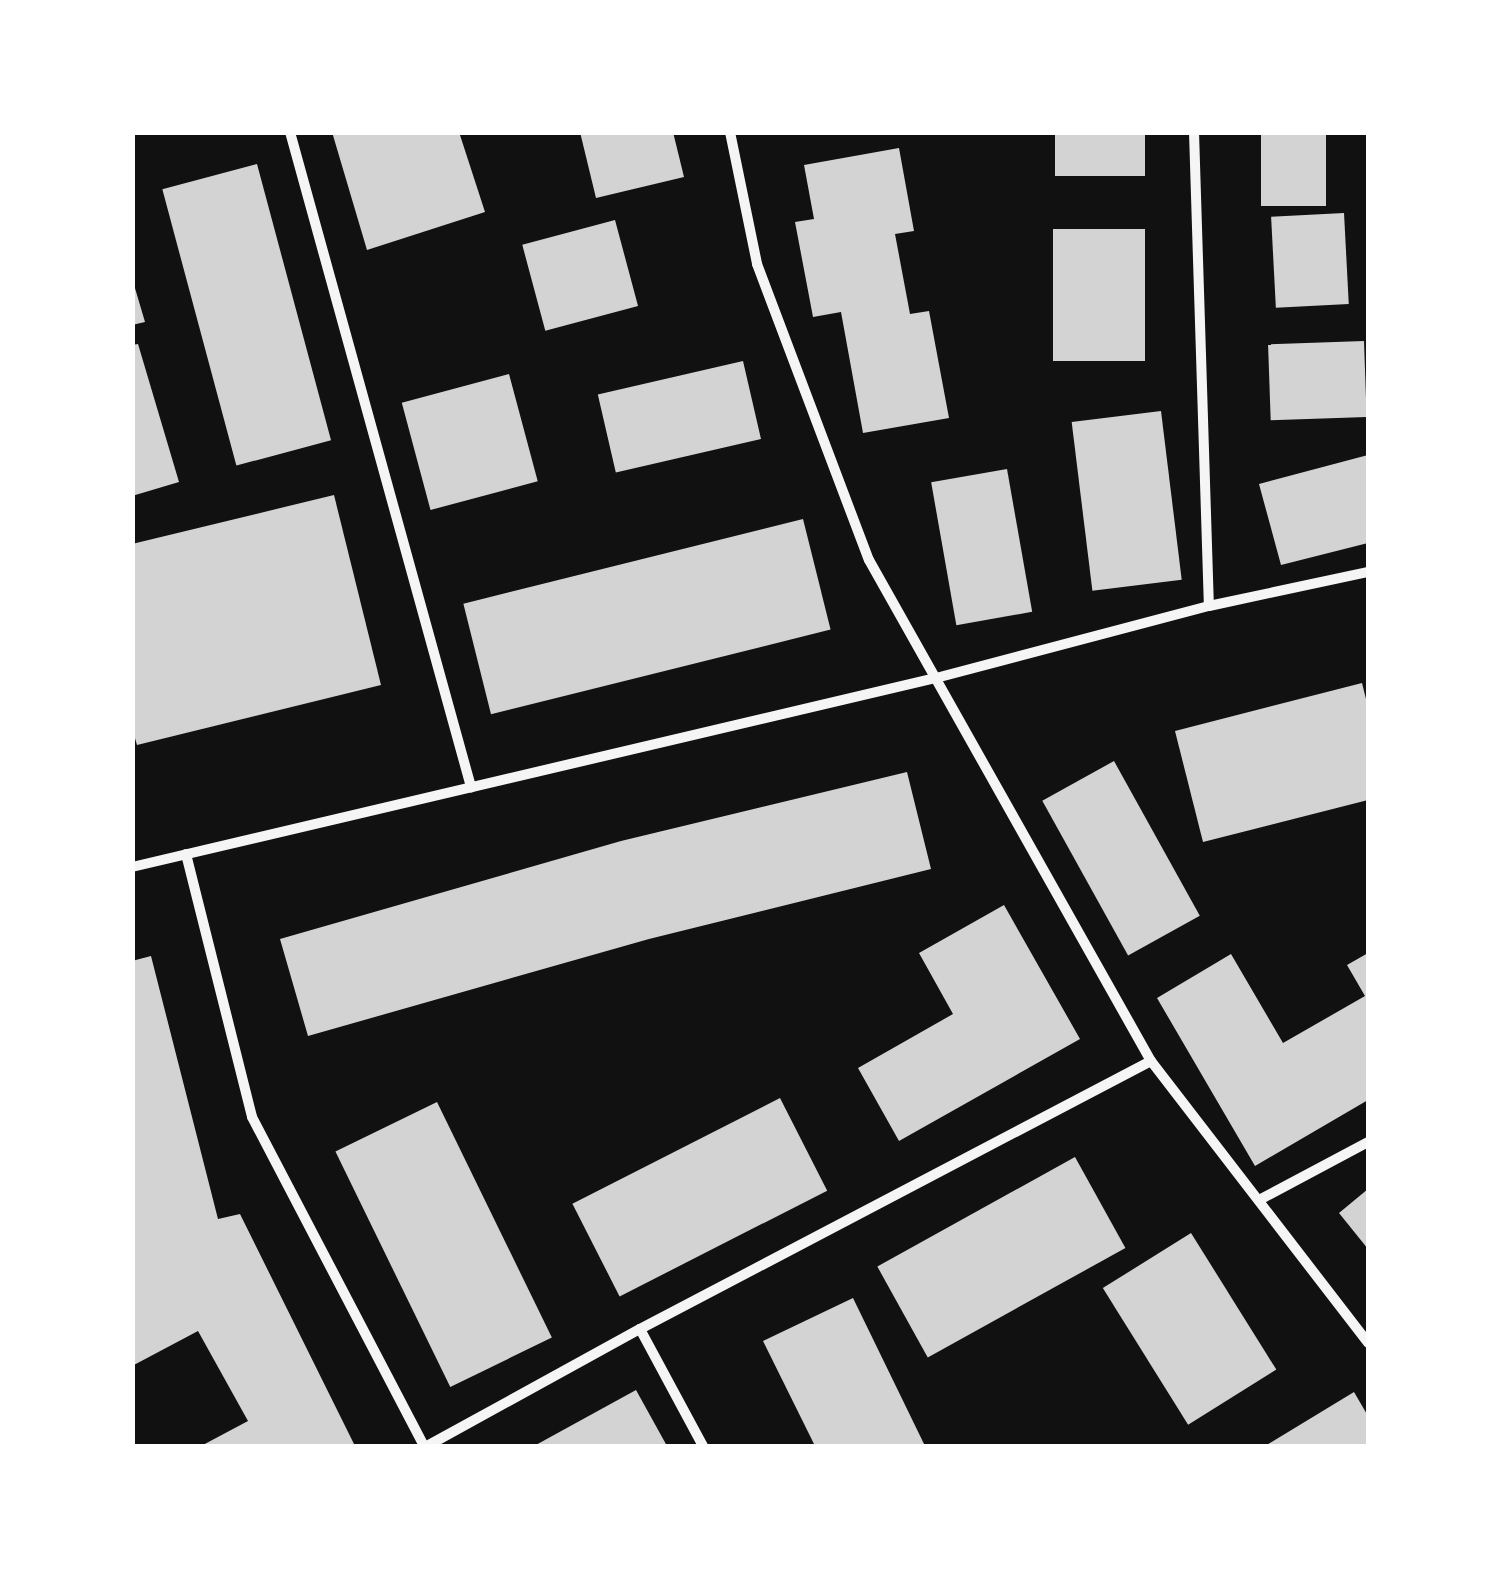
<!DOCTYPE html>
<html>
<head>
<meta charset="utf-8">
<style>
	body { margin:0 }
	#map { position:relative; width:1501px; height:1579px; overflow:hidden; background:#111; font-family:"Roboto Serif",serif }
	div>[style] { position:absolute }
	.building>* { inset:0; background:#d3d3d3; transform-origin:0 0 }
	.minor>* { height:10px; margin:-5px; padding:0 5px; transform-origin:5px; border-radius:5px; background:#f5f5f5 }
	span { translate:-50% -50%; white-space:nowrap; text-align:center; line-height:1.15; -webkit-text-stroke:8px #fff; paint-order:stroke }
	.frame { position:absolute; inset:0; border:135px solid #fff; pointer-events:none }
</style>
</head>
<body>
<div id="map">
	<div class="building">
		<i style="clip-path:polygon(332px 132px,459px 132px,485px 212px,367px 250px)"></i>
		<i style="clip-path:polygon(580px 132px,673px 132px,684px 177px,596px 198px)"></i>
		<i style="left:1055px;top:132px;width:90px;height:44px"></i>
		<i style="left:1261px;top:132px;width:65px;height:74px"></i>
		<i style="clip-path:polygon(899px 148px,914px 231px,895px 234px,910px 314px,929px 311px,949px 418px,863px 433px,841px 312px,813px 317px,795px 222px,814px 219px,804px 165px)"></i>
		<i style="left:257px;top:164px;width:286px;height:98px;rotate:75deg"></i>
		<i style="left:1344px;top:213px;width:91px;height:73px;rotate:87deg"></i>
		<i style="left:615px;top:220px;width:89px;height:96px;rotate:75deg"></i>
		<i style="left:1053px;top:229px;width:92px;height:132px"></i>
		<i style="clip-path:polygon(132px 278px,145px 322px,132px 325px)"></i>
		<i style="left:1364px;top:341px;width:76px;height:96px;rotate:88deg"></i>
		<i style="clip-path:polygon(138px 344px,179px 482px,132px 496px,132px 345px)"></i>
		<i style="left:743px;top:361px;width:80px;height:149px;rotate:77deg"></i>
		<i style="left:509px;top:374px;width:111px;height:111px;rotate:75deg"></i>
		<i style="left:1161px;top:411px;width:170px;height:90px;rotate:83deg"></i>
		<i style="clip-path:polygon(1368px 455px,1368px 543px,1281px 565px,1259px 484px)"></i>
		<i style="left:1007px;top:469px;width:145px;height:77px;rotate:80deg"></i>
		<i style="clip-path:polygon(334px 495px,381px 685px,137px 745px,132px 728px,132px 544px)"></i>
		<i style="left:803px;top:519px;width:114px;height:350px;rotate:76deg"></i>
		<i style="clip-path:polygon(1362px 683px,1368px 707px,1368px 800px,1203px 842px,1175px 731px)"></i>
		<i style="left:1114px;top:761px;width:177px;height:82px;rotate:61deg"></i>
		<i style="clip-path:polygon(907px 772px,931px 869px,649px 939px,308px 1036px,280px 939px,621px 841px)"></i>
		<i style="clip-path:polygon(1004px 905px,1080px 1039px,899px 1141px,858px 1068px,953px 1014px,919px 953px)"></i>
		<i style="clip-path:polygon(1368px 953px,1368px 1100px,1255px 1166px,1157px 998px,1231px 954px,1283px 1043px,1365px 996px,1347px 965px)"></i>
		<i style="clip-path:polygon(151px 956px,218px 1219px,240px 1214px,355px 1446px,201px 1446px,248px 1421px,198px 1331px,132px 1366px,132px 961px)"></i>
		<i style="left:780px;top:1098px;width:104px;height:233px;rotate:63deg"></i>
		<i style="left:437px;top:1102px;width:262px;height:113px;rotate:64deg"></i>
		<i style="left:1075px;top:1157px;width:104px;height:226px;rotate:61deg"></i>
		<i style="clip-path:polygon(1368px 1189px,1368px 1249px,1339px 1213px)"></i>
		<i style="left:1191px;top:1233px;width:161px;height:104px;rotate:58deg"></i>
		<i style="clip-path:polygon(853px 1298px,925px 1446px,815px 1446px,763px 1341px)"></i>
		<i style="clip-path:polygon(636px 1390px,667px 1446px,534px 1446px)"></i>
		<i style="clip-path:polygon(1354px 1392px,1368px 1416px,1368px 1446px,1265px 1446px)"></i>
	</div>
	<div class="minor">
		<i style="left:290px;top:132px;width:680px;rotate:74.55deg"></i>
		<i style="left:730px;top:132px;width:135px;rotate:78.4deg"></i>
		<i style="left:757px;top:264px;width:316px;rotate:69.3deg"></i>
		<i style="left:869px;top:560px;width:575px;rotate:60.63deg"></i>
		<i style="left:1151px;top:1061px;width:356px;rotate:52.4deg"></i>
		<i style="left:1194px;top:132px;width:474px;rotate:88.2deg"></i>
		<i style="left:186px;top:854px;width:271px;rotate:75.9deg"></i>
		<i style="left:252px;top:1117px;width:371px;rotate:62.4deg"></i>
		<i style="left:132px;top:867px;width:826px;rotate:-13.23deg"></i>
		<i style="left:936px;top:678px;width:282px;rotate:-14.8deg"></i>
		<i style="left:1209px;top:606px;width:163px;rotate:-12.1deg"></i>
		<i style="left:1261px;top:1199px;width:121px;rotate:-28deg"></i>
		<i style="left:640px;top:1329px;width:133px;rotate:61.7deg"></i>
		<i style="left:427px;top:1446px;width:243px;rotate:-28.8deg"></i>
		<i style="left:640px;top:1329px;width:577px;rotate:-27.68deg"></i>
	</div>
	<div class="frame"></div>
</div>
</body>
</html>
